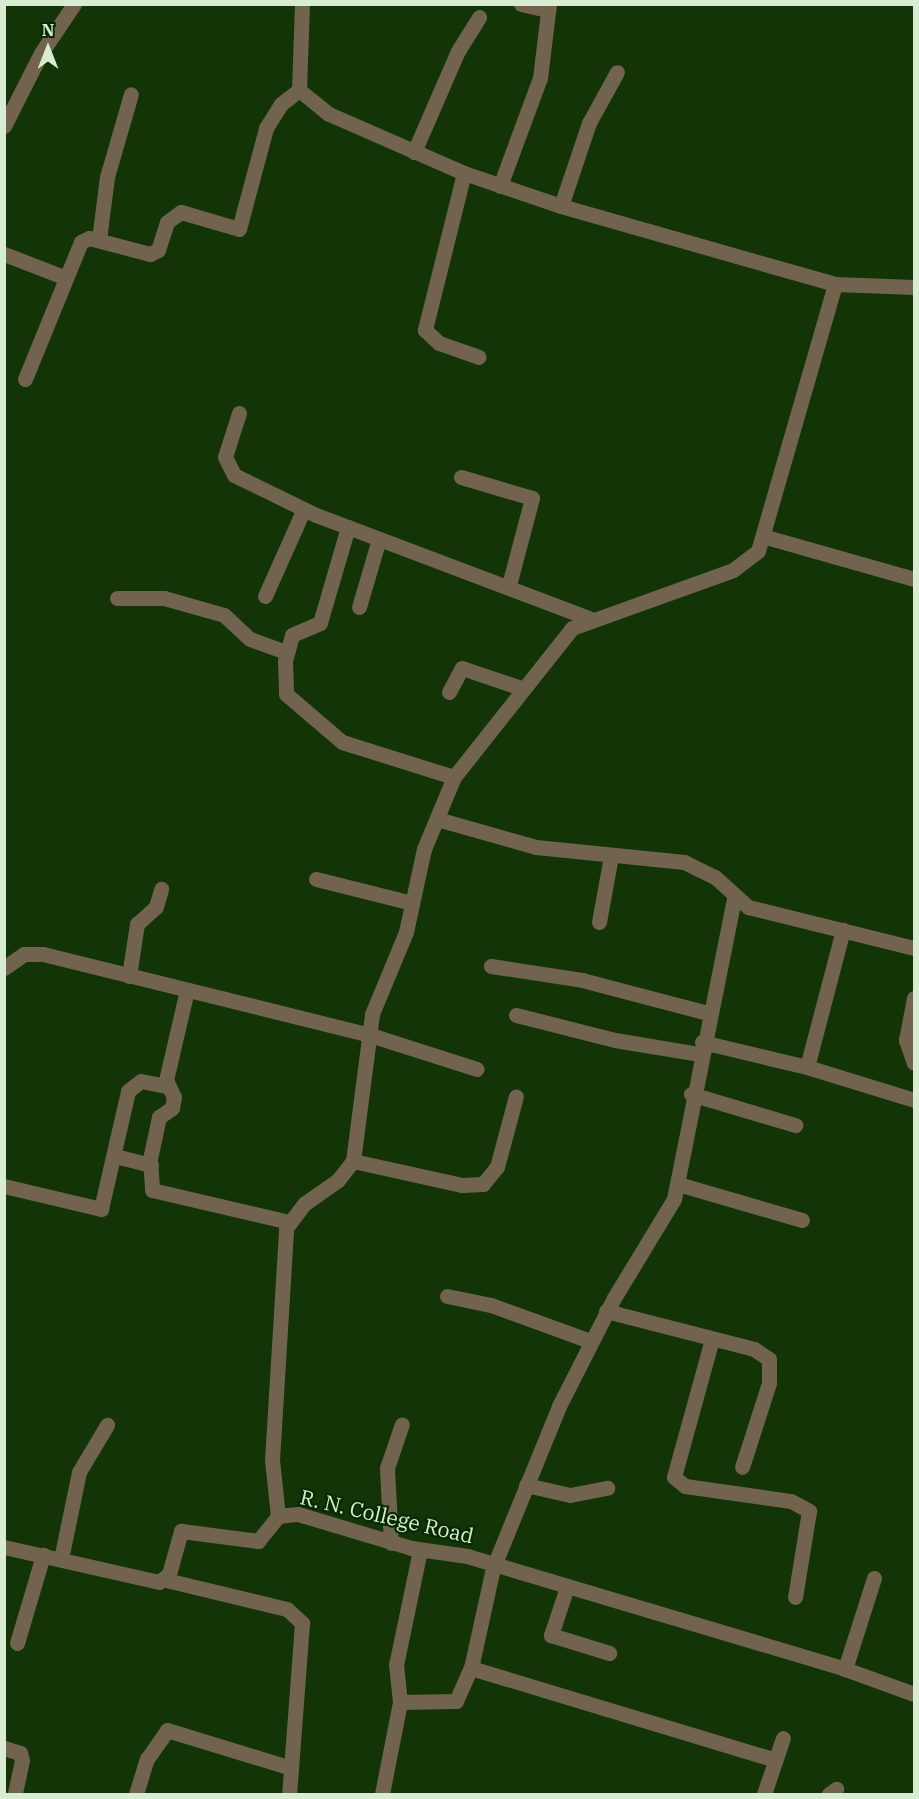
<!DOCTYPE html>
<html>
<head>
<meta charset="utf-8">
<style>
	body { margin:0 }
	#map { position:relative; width:919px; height:1799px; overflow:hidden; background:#133406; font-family:"IBM Plex Serif",serif }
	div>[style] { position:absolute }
	.minor>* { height:15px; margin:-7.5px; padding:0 7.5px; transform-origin:7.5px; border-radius:7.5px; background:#71634e }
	span { translate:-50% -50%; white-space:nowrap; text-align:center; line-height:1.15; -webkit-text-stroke:4.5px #082a00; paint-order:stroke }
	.street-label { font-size:21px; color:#d8ecd2 }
	.frame { position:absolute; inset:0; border:6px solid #d8ecd2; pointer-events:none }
	.north { position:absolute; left:18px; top:18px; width:60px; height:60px; -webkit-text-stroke:4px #082a00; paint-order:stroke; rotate:0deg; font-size:16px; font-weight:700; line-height:24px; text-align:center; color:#d8ecd2 }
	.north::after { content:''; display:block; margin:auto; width:21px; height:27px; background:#d8ecd2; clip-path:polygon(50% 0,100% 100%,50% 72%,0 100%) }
</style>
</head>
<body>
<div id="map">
	<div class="minor">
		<i style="left:302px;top:4px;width:86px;rotate:92deg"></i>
		<i style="left:299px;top:90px;width:38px;rotate:39deg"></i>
		<i style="left:329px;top:114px;width:147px;rotate:23.6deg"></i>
		<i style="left:464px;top:173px;width:102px;rotate:18.8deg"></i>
		<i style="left:561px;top:206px;width:285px;rotate:15.9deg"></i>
		<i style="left:835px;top:284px;width:79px;rotate:2.2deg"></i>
		<i style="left:521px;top:4px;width:28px;rotate:13deg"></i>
		<i style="left:4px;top:126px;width:82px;rotate:-63.1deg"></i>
		<i style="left:41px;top:53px;width:59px;rotate:-56deg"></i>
		<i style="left:414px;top:152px;width:110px;rotate:-66.5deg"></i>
		<i style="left:458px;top:51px;width:40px;rotate:-58deg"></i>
		<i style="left:464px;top:173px;width:162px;rotate:104deg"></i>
		<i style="left:425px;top:330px;width:19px;rotate:43deg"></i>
		<i style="left:439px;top:343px;width:42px;rotate:19.3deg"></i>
		<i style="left:500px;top:186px;width:115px;rotate:-69.7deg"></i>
		<i style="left:540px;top:78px;width:75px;rotate:-83.1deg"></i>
		<i style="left:561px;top:206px;width:88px;rotate:-71.4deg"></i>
		<i style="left:589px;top:123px;width:58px;rotate:-61.2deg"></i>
		<i style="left:99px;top:240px;width:64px;rotate:-82.8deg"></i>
		<i style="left:107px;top:177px;width:86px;rotate:-73.9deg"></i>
		<i style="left:4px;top:254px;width:64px;rotate:21deg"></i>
		<i style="left:25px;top:379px;width:148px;rotate:-67.8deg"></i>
		<i style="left:81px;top:242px;width:9px;rotate:-27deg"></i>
		<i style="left:89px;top:238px;width:63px;rotate:14.7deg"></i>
		<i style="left:150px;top:254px;width:9px;rotate:-27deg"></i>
		<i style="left:158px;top:250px;width:29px;rotate:-72deg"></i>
		<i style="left:167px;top:222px;width:17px;rotate:-36deg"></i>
		<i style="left:181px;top:212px;width:60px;rotate:16.3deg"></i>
		<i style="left:239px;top:229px;width:105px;rotate:-75deg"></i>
		<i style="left:266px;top:128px;width:28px;rotate:-58deg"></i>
		<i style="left:281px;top:104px;width:23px;rotate:-38deg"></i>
		<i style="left:239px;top:413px;width:46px;rotate:107.7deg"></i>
		<i style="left:225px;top:457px;width:20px;rotate:63deg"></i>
		<i style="left:234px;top:475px;width:91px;rotate:26deg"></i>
		<i style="left:316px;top:515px;width:292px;rotate:20.7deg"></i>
		<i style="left:461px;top:477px;width:74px;rotate:16.5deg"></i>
		<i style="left:532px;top:498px;width:90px;rotate:104.8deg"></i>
		<i style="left:348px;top:527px;width:100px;rotate:106.3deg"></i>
		<i style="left:320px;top:623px;width:30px;rotate:157deg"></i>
		<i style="left:292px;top:635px;width:27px;rotate:105deg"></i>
		<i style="left:285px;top:661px;width:33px;rotate:88deg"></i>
		<i style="left:286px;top:694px;width:74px;rotate:40.6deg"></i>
		<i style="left:342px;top:742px;width:117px;rotate:17.4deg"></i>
		<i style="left:766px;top:537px;width:154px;rotate:15.8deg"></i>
		<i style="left:265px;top:596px;width:95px;rotate:-65.9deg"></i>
		<i style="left:117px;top:598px;width:47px"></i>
		<i style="left:164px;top:598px;width:62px;rotate:15.8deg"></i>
		<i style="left:224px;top:615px;width:35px;rotate:43deg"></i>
		<i style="left:250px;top:639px;width:38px;rotate:20deg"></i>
		<i style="left:359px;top:607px;width:71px;rotate:-73.6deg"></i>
		<i style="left:449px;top:692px;width:27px;rotate:-62deg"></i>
		<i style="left:462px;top:668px;width:65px;rotate:18.7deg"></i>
		<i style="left:437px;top:819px;width:103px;rotate:15.8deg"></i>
		<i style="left:536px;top:847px;width:149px;rotate:5.8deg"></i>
		<i style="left:684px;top:862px;width:34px;rotate:26deg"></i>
		<i style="left:715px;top:877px;width:45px;rotate:42.3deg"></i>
		<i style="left:748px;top:907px;width:171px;rotate:13.9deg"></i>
		<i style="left:316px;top:879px;width:99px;rotate:14deg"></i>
		<i style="left:599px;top:922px;width:67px;rotate:-79.7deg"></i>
		<i style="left:491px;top:966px;width:92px;rotate:8.7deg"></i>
		<i style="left:582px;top:980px;width:130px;rotate:14.7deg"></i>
		<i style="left:4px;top:968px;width:24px;rotate:-35deg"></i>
		<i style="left:24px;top:954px;width:19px"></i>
		<i style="left:43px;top:954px;width:334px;rotate:13.9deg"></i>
		<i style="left:367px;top:1034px;width:115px;rotate:17.7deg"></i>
		<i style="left:129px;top:976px;width:53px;rotate:-81.3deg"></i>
		<i style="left:137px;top:924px;width:25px;rotate:-42deg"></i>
		<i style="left:156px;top:907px;width:19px;rotate:-74deg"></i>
		<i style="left:187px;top:990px;width:92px;rotate:103.1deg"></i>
		<i style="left:166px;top:1080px;width:19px;rotate:65deg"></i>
		<i style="left:174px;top:1097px;width:11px;rotate:100deg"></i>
		<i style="left:172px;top:1108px;width:16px;rotate:145deg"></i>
		<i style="left:159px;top:1117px;width:43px;rotate:102.1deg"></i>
		<i style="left:150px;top:1159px;width:31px;rotate:86deg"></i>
		<i style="left:152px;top:1190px;width:142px;rotate:13.1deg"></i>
		<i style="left:914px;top:998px;width:43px;rotate:100.8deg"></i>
		<i style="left:906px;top:1040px;width:24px;rotate:71deg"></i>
		<i style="left:516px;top:1015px;width:102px;rotate:14.2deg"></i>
		<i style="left:615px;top:1040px;width:86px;rotate:9.4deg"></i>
		<i style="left:702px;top:1042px;width:108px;rotate:13.4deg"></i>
		<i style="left:807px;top:1067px;width:142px;rotate:-75.3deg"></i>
		<i style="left:807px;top:1067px;width:112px;rotate:17.1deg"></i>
		<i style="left:691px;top:1094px;width:109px;rotate:16.6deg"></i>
		<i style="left:115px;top:1156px;width:37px;rotate:14deg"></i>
		<i style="left:353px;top:1161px;width:112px;rotate:12.4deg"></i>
		<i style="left:462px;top:1185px;width:21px;rotate:-3deg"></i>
		<i style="left:483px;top:1184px;width:22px;rotate:-51deg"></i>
		<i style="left:497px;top:1167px;width:73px;rotate:-75deg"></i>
		<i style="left:678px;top:1184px;width:129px;rotate:16.2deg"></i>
		<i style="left:4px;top:1186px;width:100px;rotate:13.3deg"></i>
		<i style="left:101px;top:1209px;width:121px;rotate:-77.1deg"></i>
		<i style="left:128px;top:1091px;width:16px;rotate:-38deg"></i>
		<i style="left:141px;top:1081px;width:25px;rotate:11deg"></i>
		<i style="left:447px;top:1296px;width:45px;rotate:11.6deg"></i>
		<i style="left:491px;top:1305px;width:105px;rotate:20deg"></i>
		<i style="left:606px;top:1311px;width:153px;rotate:14.4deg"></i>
		<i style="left:754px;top:1349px;width:18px;rotate:34deg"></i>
		<i style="left:769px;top:1359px;width:24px;rotate:90deg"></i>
		<i style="left:769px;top:1383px;width:88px;rotate:107.8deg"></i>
		<i style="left:712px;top:1339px;width:143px;rotate:105.4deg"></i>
		<i style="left:674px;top:1477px;width:14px;rotate:39deg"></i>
		<i style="left:685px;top:1486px;width:107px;rotate:8.1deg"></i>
		<i style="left:791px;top:1501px;width:21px;rotate:29deg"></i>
		<i style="left:809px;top:1511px;width:87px;rotate:99.2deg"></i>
		<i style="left:526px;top:1485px;width:45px;rotate:12.8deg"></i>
		<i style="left:570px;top:1495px;width:38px;rotate:-11deg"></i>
		<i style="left:278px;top:1516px;width:56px;rotate:-96.1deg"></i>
		<i style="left:272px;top:1460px;width:232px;rotate:-86.5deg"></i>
		<i style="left:286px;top:1228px;width:30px;rotate:-53deg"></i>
		<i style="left:304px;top:1204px;width:42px;rotate:-35.2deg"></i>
		<i style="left:338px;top:1180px;width:24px;rotate:-52deg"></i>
		<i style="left:353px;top:1161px;width:148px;rotate:-82.6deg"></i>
		<i style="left:372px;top:1014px;width:89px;rotate:-67.5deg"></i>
		<i style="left:406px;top:932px;width:85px;rotate:-77.8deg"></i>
		<i style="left:424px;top:849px;width:78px;rotate:-67.4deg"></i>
		<i style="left:454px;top:777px;width:190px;rotate:-51.6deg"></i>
		<i style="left:572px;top:628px;width:171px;rotate:-19.8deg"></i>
		<i style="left:733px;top:570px;width:31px;rotate:-37deg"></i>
		<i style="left:758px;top:551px;width:278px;rotate:-73.9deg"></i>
		<i style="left:391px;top:1543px;width:75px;rotate:-93.1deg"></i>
		<i style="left:387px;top:1468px;width:46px;rotate:-71.2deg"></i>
		<i style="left:4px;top:1547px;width:159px;rotate:12.7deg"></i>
		<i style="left:159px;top:1582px;width:13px;rotate:-39deg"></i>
		<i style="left:169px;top:1574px;width:45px;rotate:-74.4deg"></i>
		<i style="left:181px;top:1531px;width:78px;rotate:7.4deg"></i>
		<i style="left:258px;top:1541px;width:32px;rotate:-51deg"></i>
		<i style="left:278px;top:1516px;width:20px;rotate:-6deg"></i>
		<i style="left:298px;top:1514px;width:118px;rotate:16.7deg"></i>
		<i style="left:411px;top:1548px;width:57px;rotate:8.1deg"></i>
		<i style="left:467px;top:1556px;width:395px;rotate:16.6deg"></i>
		<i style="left:61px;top:1559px;width:89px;rotate:-78.3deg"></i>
		<i style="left:79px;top:1472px;width:55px;rotate:-59.2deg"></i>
		<i style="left:874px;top:1578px;width:96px;rotate:107.7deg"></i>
		<i style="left:845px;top:1669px;width:73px;rotate:19.9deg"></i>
		<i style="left:166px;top:1580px;width:124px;rotate:13.5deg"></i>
		<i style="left:287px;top:1609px;width:21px;rotate:43deg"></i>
		<i style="left:302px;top:1623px;width:171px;rotate:94.3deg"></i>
		<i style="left:567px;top:1587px;width:51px;rotate:108.4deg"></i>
		<i style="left:551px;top:1635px;width:61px;rotate:17.2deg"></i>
		<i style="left:17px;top:1643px;width:92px;rotate:-73.5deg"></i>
		<i style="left:471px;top:1668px;width:318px;rotate:16.8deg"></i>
		<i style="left:400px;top:1702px;width:37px;rotate:-96deg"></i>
		<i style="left:396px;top:1665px;width:117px;rotate:-78.2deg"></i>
		<i style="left:4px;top:1748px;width:17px;rotate:17deg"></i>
		<i style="left:20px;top:1753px;width:7px;rotate:74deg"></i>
		<i style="left:22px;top:1760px;width:35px;rotate:102deg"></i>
		<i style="left:136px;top:1794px;width:37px;rotate:-73deg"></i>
		<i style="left:147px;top:1759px;width:35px;rotate:-55deg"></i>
		<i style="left:167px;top:1730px;width:127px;rotate:17deg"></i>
		<i style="left:382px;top:1794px;width:94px;rotate:-78.9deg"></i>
		<i style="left:400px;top:1702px;width:56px;rotate:-1deg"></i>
		<i style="left:456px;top:1701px;width:36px;rotate:-66deg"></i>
		<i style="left:471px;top:1668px;width:102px;rotate:-77.6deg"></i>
		<i style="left:493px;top:1568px;width:175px;rotate:-67.8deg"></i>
		<i style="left:559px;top:1406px;width:121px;rotate:-63deg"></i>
		<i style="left:614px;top:1298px;width:116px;rotate:-58.8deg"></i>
		<i style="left:674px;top:1199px;width:306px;rotate:-78.7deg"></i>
		<i style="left:764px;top:1794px;width:59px;rotate:-71.3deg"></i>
		<i style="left:829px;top:1794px;width:9px;rotate:-36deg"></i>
	</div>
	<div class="street-label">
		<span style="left:387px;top:1516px;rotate:13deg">R. N. College Road</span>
	</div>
	<div class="frame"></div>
	<div class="north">N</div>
</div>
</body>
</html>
